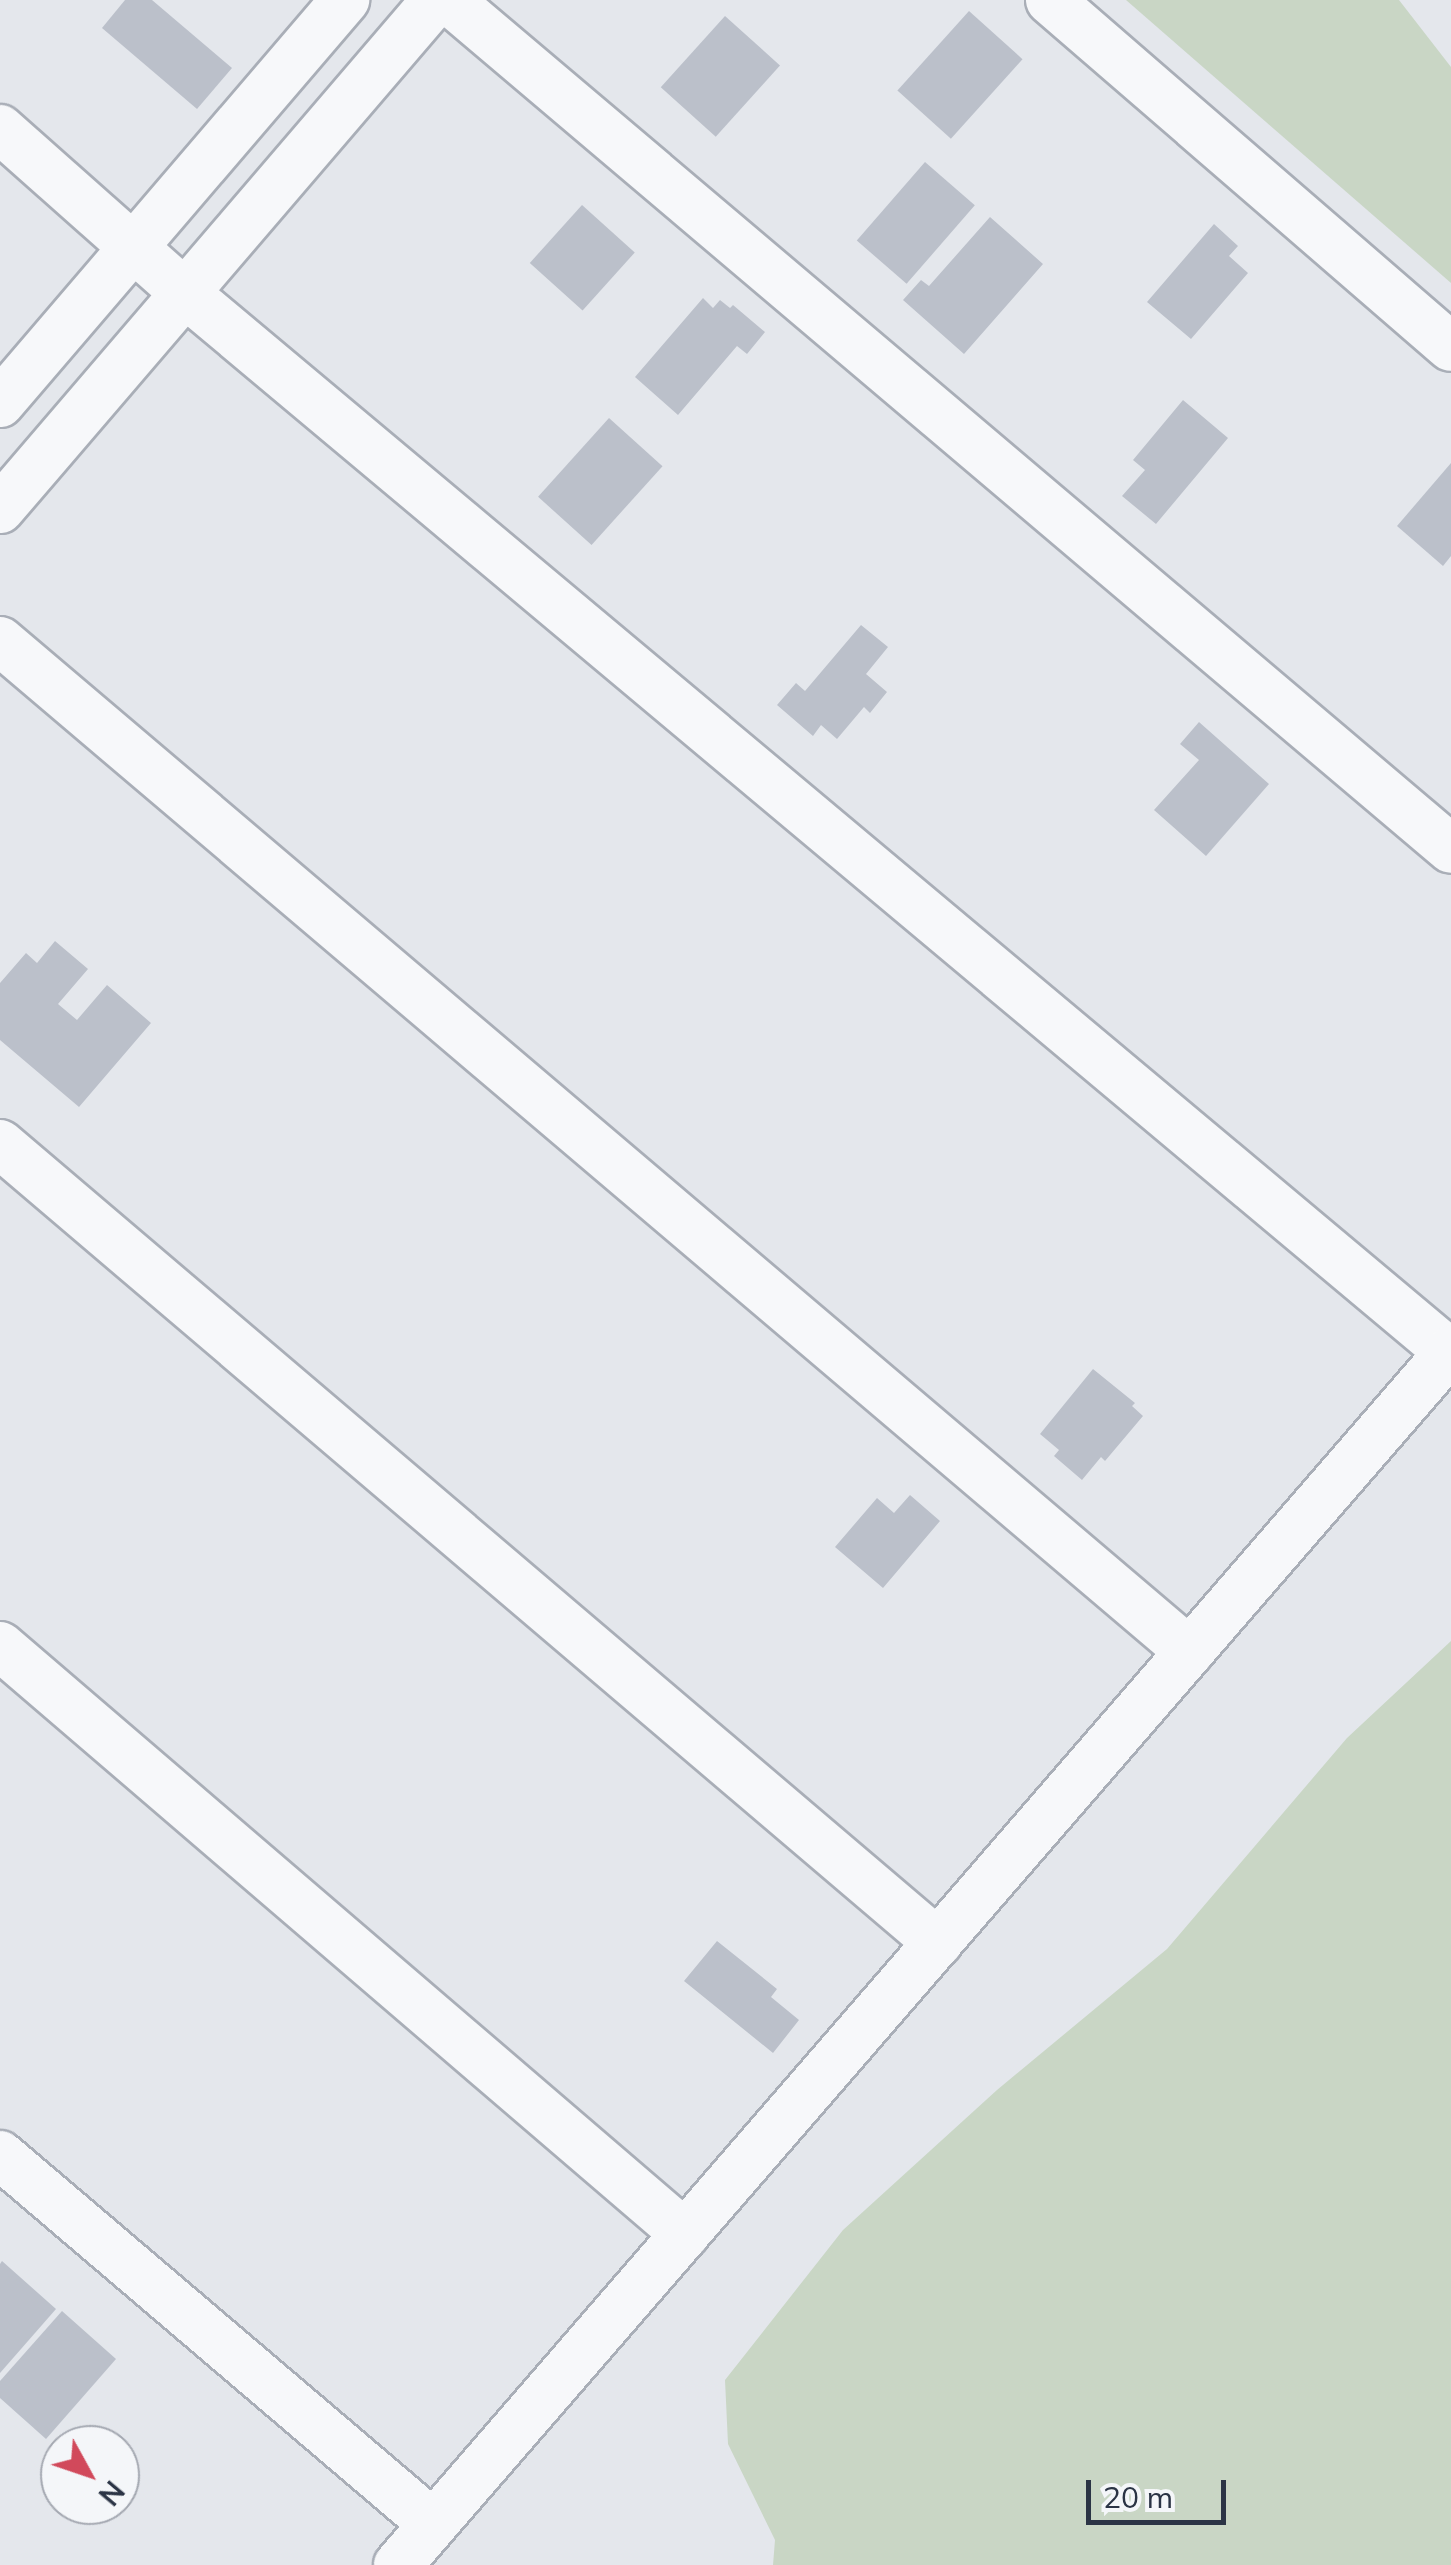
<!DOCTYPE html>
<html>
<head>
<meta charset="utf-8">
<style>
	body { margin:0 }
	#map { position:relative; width:1451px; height:2565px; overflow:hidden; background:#e4e7ec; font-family:Mulish,sans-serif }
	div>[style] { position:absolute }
	.green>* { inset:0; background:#c9d6c5 }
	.building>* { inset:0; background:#bbc0ca; transform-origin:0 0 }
	.roads { filter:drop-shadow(2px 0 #a9aeb7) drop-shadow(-2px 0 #a9aeb7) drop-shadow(0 2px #a9aeb7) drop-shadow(0 -2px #a9aeb7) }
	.minor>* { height:48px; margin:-24px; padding:0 24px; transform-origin:24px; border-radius:24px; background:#f7f8fa }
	span { translate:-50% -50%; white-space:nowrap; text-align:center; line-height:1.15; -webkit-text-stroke:10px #f4f6f9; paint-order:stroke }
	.north { position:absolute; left:40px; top:2425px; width:100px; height:100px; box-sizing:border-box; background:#f4f6f9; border:2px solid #a4a8b1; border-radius:50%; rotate:130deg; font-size:28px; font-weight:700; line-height:40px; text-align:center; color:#2b3445 }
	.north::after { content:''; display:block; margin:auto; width:35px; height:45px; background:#d1495b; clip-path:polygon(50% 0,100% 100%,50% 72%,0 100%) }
	.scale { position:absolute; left:1086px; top:2480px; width:140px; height:45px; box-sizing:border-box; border:5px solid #2b3445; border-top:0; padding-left:12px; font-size:30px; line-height:35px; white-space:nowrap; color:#2b3445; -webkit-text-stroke:8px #f4f6f9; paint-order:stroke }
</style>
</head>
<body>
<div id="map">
	<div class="green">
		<i style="clip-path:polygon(1126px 0,1399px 0,1451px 67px,1451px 283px)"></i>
		<i style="clip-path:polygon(1451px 1641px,1451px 2565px,773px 2565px,775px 2540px,728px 2444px,725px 2380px,843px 2230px,997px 2090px,1167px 1949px,1347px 1738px)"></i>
	</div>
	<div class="building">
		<i style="clip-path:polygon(125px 0,152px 0,232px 68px,197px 109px,102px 28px)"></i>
		<i style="left:969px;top:11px;width:72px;height:107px;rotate:42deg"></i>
		<i style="left:725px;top:16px;width:74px;height:96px;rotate:42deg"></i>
		<i style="left:925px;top:162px;width:66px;height:104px;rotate:41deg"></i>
		<i style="left:582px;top:205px;width:71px;height:78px;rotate:42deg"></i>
		<i style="clip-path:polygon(990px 217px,1043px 264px,964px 354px,903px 300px,921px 280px,929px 286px)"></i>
		<i style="clip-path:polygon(1214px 224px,1238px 246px,1229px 256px,1248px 273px,1191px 339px,1147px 302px)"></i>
		<i style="clip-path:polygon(703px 298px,713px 308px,720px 300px,730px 308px,733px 305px,765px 332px,747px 354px,737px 346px,678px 415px,635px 377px)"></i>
		<i style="clip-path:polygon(1183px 400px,1228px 438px,1156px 524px,1122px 496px,1145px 470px,1133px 460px)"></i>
		<i style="left:609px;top:418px;width:72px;height:106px;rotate:42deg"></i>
		<i style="clip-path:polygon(1451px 463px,1451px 556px,1443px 566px,1397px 526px)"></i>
		<i style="clip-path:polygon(861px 625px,888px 647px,866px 674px,887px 692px,870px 713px,864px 707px,837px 739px,821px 725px,813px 736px,777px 705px,796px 683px,805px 691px)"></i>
		<i style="clip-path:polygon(1199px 722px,1269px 784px,1206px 856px,1154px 810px,1199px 760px,1180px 744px)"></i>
		<i style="clip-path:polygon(55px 941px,88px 969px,58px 1004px,77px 1020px,107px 985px,151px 1023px,79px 1107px,0 1040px,0 983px,26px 953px,37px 963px)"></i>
		<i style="clip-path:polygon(1093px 1369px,1135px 1403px,1132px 1406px,1143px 1416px,1105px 1461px,1101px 1457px,1082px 1480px,1054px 1456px,1059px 1450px,1040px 1434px)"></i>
		<i style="clip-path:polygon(910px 1495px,940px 1521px,883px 1588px,835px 1547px,877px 1498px,894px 1513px)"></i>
		<i style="clip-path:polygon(717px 1941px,777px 1989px,771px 1997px,799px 2020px,773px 2053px,684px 1981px)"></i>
		<i style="clip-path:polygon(2px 2261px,56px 2309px,0 2373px,0 2264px)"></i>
		<i style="clip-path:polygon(62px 2311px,116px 2359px,46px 2439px,0 2398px,0 2381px)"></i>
	</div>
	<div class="roads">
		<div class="minor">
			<i style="left:449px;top:0;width:1313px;rotate:40.27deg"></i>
			<i style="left:1050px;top:0;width:530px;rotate:40.87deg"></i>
			<i style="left:0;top:129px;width:247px;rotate:41.6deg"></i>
			<i style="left:185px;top:293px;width:1649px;rotate:39.96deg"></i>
			<i style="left:0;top:403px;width:531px;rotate:-49.43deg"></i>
			<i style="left:0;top:509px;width:670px;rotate:-49.42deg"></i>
			<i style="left:0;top:641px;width:1561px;rotate:40.35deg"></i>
			<i style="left:0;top:1144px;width:1232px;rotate:40.42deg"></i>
			<i style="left:0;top:1646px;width:903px;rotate:40.64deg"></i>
			<i style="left:0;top:2155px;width:569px;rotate:40.44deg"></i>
			<i style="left:398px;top:2565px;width:1608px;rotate:-49.09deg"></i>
		</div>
	</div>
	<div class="north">N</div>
	<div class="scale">20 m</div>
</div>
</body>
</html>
